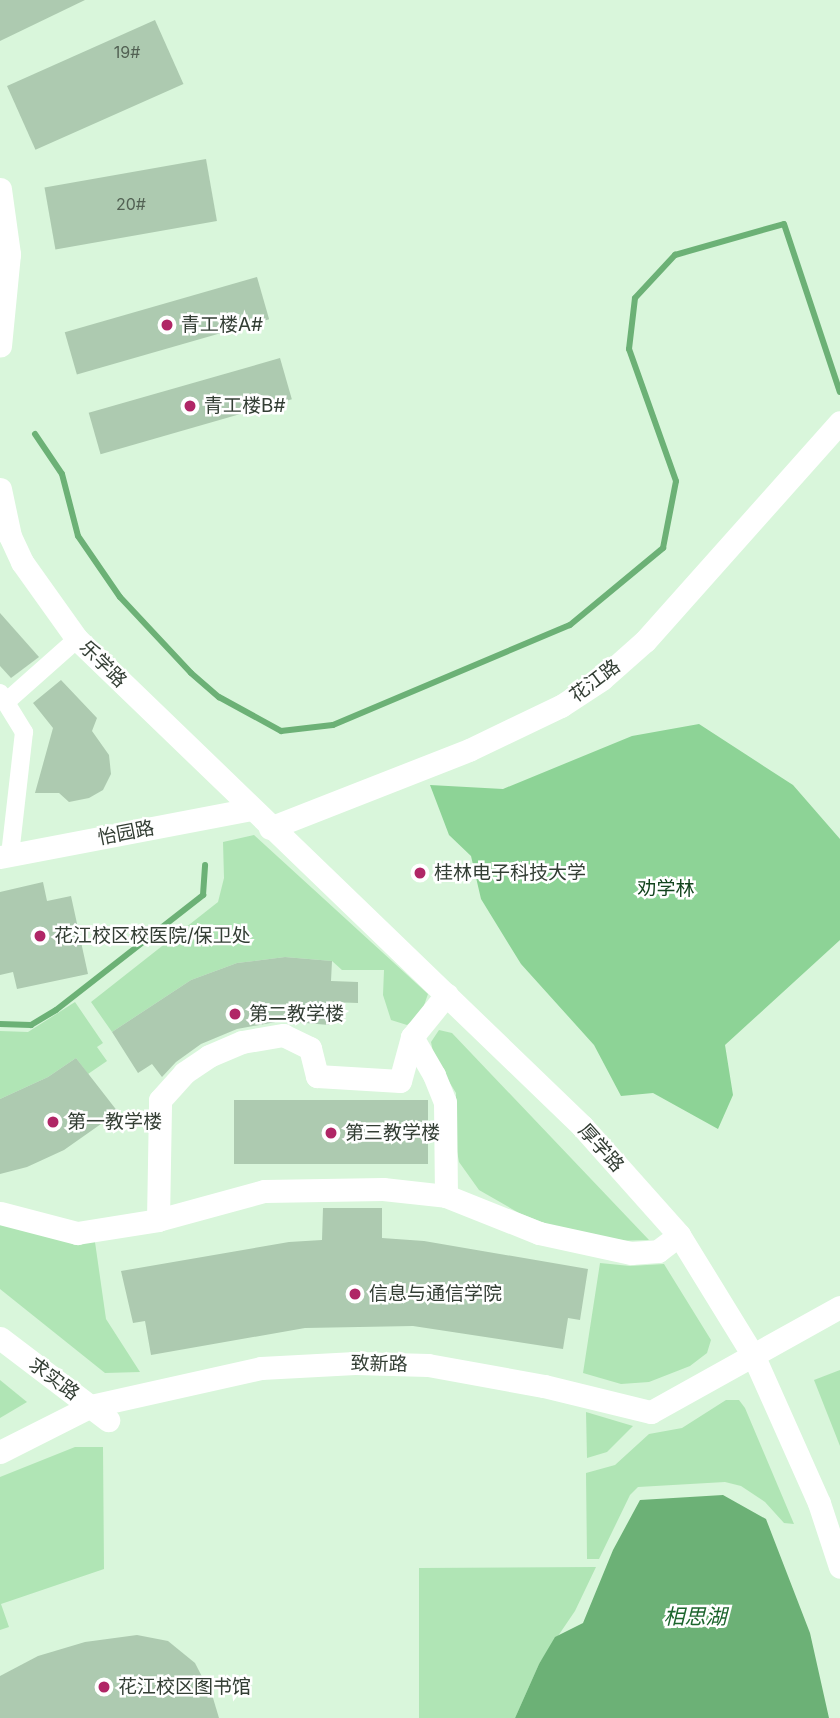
<!DOCTYPE html>
<html>
<head>
<meta charset="utf-8">
<style>
	body { margin:0 }
	#map { position:relative; width:840px; height:1718px; overflow:hidden; background:#d9f6db; font-family:Inter,"Noto Sans SC",sans-serif }
	div>[style] { position:absolute }
	.green>* { inset:0; background:#b0e5b5 }
	.forest>* { inset:0; background:#8dd396 }
	.water>* { inset:0; background:#6cb176 }
	.stream>* { height:6px; margin:-3px; padding:0 3px; transform-origin:3px; border-radius:3px; background:#6cb176 }
	.building>* { inset:0; background:#adcab0; transform-origin:0 0 }
	.pedestrian>* { height:18px; margin:-9px; padding:0 9px; transform-origin:9px; border-radius:9px; background:#fff }
	.minor>* { height:23px; margin:-11.5px; padding:0 11.5px; transform-origin:11.5px; border-radius:11.5px; background:#fff }
	.dots>* { width:19px; height:19px; translate:-50% -50%; box-sizing:border-box; border:4px solid #fff; border-radius:50% }
	span { translate:-50% -50%; white-space:nowrap; text-align:center; line-height:1.15; -webkit-text-stroke:5px #fff; paint-order:stroke }
	.number-label { font-size:16px; color:#526153 }
	.number-label span { -webkit-text-stroke-width:0 }
	.poi-label { font-size:19px; color:#333e34 }
	.left { translate:0 -50%; text-align:left }
	.street-label { font-size:19px; color:#333e34 }
	.park-label { font-size:19px; color:#12441d }
	.water-label { font-size:21px; color:#1c652d; font-style:italic }
</style>
</head>
<body>
<div id="map">
	<div class="green">
		<i style="clip-path:polygon(254px 835px,428px 994px,421px 1014px,407px 1025px,391px 1020px,383px 995px,384px 970px,342px 970px,332px 961px,285px 957px,237px 963px,191px 980px,112px 1032px,91px 1002px,218px 902px,224px 878px,223px 842px)"></i>
		<i style="clip-path:polygon(75px 1002px,103px 1043px,97px 1047px,107px 1061px,88px 1074px,76px 1058px,48px 1077px,0 1099px,0 1031px,28px 1032px)"></i>
		<i style="clip-path:polygon(439px 1030px,452px 1033px,649px 1240px,611px 1241px,562px 1230px,519px 1213px,479px 1190px,459px 1162px,456px 1146px,456px 1093px,434px 1057px,431px 1042px)"></i>
		<i style="clip-path:polygon(0 1222px,95px 1242px,106px 1319px,140px 1372px,105px 1373px,0 1289px)"></i>
		<i style="clip-path:polygon(600px 1263px,630px 1266px,664px 1264px,711px 1340px,707px 1353px,690px 1366px,649px 1382px,621px 1384px,583px 1373px)"></i>
		<i style="clip-path:polygon(840px 1370px,840px 1446px,814px 1380px)"></i>
		<i style="clip-path:polygon(0 1380px,27px 1402px,0 1418px)"></i>
		<i style="clip-path:polygon(726px 1400px,739px 1400px,745px 1408px,794px 1524px,784px 1523px,765px 1502px,741px 1486px,725px 1482px,638px 1487px,630px 1495px,599px 1559px,587px 1559px,586px 1473px,615px 1465px,649px 1434px,682px 1428px)"></i>
		<i style="clip-path:polygon(586px 1412px,633px 1426px,607px 1452px,587px 1458px)"></i>
		<i style="clip-path:polygon(75px 1447px,103px 1447px,104px 1569px,1px 1604px,9px 1627px,0 1630px,0 1477px)"></i>
		<i style="clip-path:polygon(596px 1567px,575px 1611px,539px 1664px,515px 1718px,419px 1718px,419px 1568px)"></i>
	</div>
	<div class="forest">
		<i style="clip-path:polygon(699px 724px,793px 785px,840px 839px,840px 940px,725px 1045px,733px 1095px,718px 1129px,653px 1093px,621px 1096px,594px 1045px,521px 964px,481px 899px,471px 856px,449px 835px,430px 785px,503px 789px,632px 736px)"></i>
	</div>
	<div class="water">
		<i style="clip-path:polygon(723px 1495px,766px 1519px,810px 1633px,829px 1718px,515px 1718px,539px 1664px,555px 1637px,583px 1623px,613px 1550px,640px 1500px)"></i>
	</div>
	<div class="stream">
		<i style="left:35px;top:434px;width:48px;rotate:56deg"></i>
		<i style="left:62px;top:474px;width:64px;rotate:75.5deg"></i>
		<i style="left:78px;top:536px;width:74px;rotate:55.5deg"></i>
		<i style="left:120px;top:597px;width:104px;rotate:46.9deg"></i>
		<i style="left:191px;top:673px;width:37px;rotate:41deg"></i>
		<i style="left:219px;top:697px;width:71px;rotate:28.7deg"></i>
		<i style="left:281px;top:731px;width:52px;rotate:-6.6deg"></i>
		<i style="left:333px;top:725px;width:257px;rotate:-22.9deg"></i>
		<i style="left:570px;top:625px;width:121px;rotate:-39.6deg"></i>
		<i style="left:663px;top:548px;width:68px;rotate:-79deg"></i>
		<i style="left:676px;top:481px;width:140px;rotate:-109.6deg"></i>
		<i style="left:629px;top:349px;width:51px;rotate:-83.3deg"></i>
		<i style="left:635px;top:298px;width:59px;rotate:-47.1deg"></i>
		<i style="left:675px;top:255px;width:113px;rotate:-15.9deg"></i>
		<i style="left:784px;top:224px;width:177px;rotate:71.6deg"></i>
		<i style="left:0;top:1024px;width:31px;rotate:2deg"></i>
		<i style="left:31px;top:1025px;width:29px;rotate:-31deg"></i>
		<i style="left:56px;top:1010px;width:187px;rotate:-38deg"></i>
		<i style="left:203px;top:895px;width:30px;rotate:-86deg"></i>
	</div>
	<div class="building">
		<i style="clip-path:polygon(0 0,85px 0,0 41px)"></i>
		<i style="left:155px;top:20px;width:70px;height:162px;rotate:66deg"></i>
		<i style="left:206px;top:159px;width:63px;height:164px;rotate:80deg"></i>
		<i style="left:257px;top:277px;width:44px;height:200px;rotate:74deg"></i>
		<i style="left:280px;top:358px;width:43px;height:199px;rotate:74deg"></i>
		<i style="clip-path:polygon(0 613px,39px 657px,11px 678px,0 666px)"></i>
		<i style="clip-path:polygon(61px 680px,97px 718px,92px 731px,109px 755px,111px 774px,103px 790px,89px 798px,69px 802px,59px 793px,35px 793px,53px 728px,33px 703px)"></i>
		<i style="clip-path:polygon(43px 882px,47px 901px,71px 896px,88px 974px,17px 989px,13px 972px,0 975px,0 892px)"></i>
		<i style="clip-path:polygon(285px 957px,332px 961px,331px 981px,358px 982px,358px 1003px,330px 1002px,329px 1025px,281px 1021px,237px 1029px,201px 1044px,176px 1062px,162px 1077px,152px 1064px,138px 1073px,112px 1032px,191px 980px,237px 963px)"></i>
		<i style="clip-path:polygon(76px 1058px,118px 1112px,64px 1150px,27px 1167px,0 1174px,0 1099px,48px 1077px)"></i>
		<i style="left:428px;top:1100px;width:64px;height:194px;rotate:90deg"></i>
		<i style="clip-path:polygon(323px 1208px,382px 1208px,382px 1238px,424px 1241px,588px 1269px,580px 1320px,568px 1318px,563px 1349px,413px 1326px,305px 1328px,151px 1355px,145px 1321px,133px 1323px,121px 1271px,289px 1242px,322px 1240px)"></i>
		<i style="clip-path:polygon(137px 1635px,168px 1641px,195px 1663px,213px 1698px,219px 1718px,0 1718px,0 1676px,38px 1656px,85px 1642px)"></i>
	</div>
	<div class="pedestrian">
		<i style="left:0;top:693px;width:46px;rotate:58.4deg"></i>
		<i style="left:24px;top:732px;width:124px;rotate:96.5deg"></i>
		<i style="left:6px;top:702px;width:95px;rotate:-41.6deg"></i>
	</div>
	<div class="minor">
		<i style="left:0;top:189px;width:66px;rotate:82.1deg"></i>
		<i style="left:9px;top:254px;width:92px;rotate:95.6deg"></i>
		<i style="left:0;top:489px;width:48px;rotate:78deg"></i>
		<i style="left:10px;top:536px;width:29px;rotate:65deg"></i>
		<i style="left:22px;top:562px;width:95px;rotate:54.5deg"></i>
		<i style="left:77px;top:639px;width:702px;rotate:43.96deg"></i>
		<i style="left:582px;top:1126px;width:146px;rotate:48.3deg"></i>
		<i style="left:679px;top:1235px;width:143px;rotate:58.4deg"></i>
		<i style="left:754px;top:1357px;width:160px;rotate:66deg"></i>
		<i style="left:819px;top:1503px;width:67px;rotate:71.8deg"></i>
		<i style="left:270px;top:828px;width:214px;rotate:-21.4deg"></i>
		<i style="left:469px;top:750px;width:102px;rotate:-25.6deg"></i>
		<i style="left:561px;top:706px;width:49px;rotate:-33.4deg"></i>
		<i style="left:602px;top:679px;width:57px;rotate:-41.5deg"></i>
		<i style="left:645px;top:641px;width:293px;rotate:-48.3deg"></i>
		<i style="left:0;top:857px;width:256px;rotate:-10.8deg"></i>
		<i style="left:412px;top:1037px;width:44px;rotate:59.9deg"></i>
		<i style="left:434px;top:1075px;width:29px;rotate:68deg"></i>
		<i style="left:445px;top:1102px;width:94px;rotate:89.4deg"></i>
		<i style="left:0;top:1213px;width:80px;rotate:14.6deg"></i>
		<i style="left:77px;top:1233px;width:82px;rotate:-9.1deg"></i>
		<i style="left:158px;top:1220px;width:120px;rotate:-89deg"></i>
		<i style="left:160px;top:1100px;width:36px;rotate:-48deg"></i>
		<i style="left:184px;top:1073px;width:30px;rotate:-34deg"></i>
		<i style="left:209px;top:1056px;width:36px;rotate:-23deg"></i>
		<i style="left:242px;top:1042px;width:42px;rotate:-9.7deg"></i>
		<i style="left:283px;top:1035px;width:30px;rotate:26deg"></i>
		<i style="left:310px;top:1048px;width:29px;rotate:76deg"></i>
		<i style="left:317px;top:1076px;width:83px;rotate:3.4deg"></i>
		<i style="left:400px;top:1081px;width:46px;rotate:-74.7deg"></i>
		<i style="left:412px;top:1037px;width:55px;rotate:-50.9deg"></i>
		<i style="left:158px;top:1220px;width:110px;rotate:-15.3deg"></i>
		<i style="left:264px;top:1191px;width:119px;rotate:-1deg"></i>
		<i style="left:383px;top:1189px;width:63px;rotate:6.3deg"></i>
		<i style="left:446px;top:1196px;width:100px;rotate:21.7deg"></i>
		<i style="left:539px;top:1233px;width:94px;rotate:12.3deg"></i>
		<i style="left:631px;top:1253px;width:27px;rotate:-4deg"></i>
		<i style="left:658px;top:1251px;width:26px;rotate:-37deg"></i>
		<i style="left:0;top:1338px;width:136px;rotate:37.2deg"></i>
		<i style="left:0;top:1452px;width:102px;rotate:-26.8deg"></i>
		<i style="left:91px;top:1406px;width:174px;rotate:-12.6deg"></i>
		<i style="left:261px;top:1368px;width:94px;rotate:-3deg"></i>
		<i style="left:355px;top:1363px;width:73px;rotate:1.6deg"></i>
		<i style="left:428px;top:1365px;width:118px;rotate:10.3deg"></i>
		<i style="left:544px;top:1386px;width:110px;rotate:13.7deg"></i>
		<i style="left:651px;top:1412px;width:216px;rotate:-29.1deg"></i>
	</div>
	<div class="dots">
		<i style="left:167px;top:325px;background:#b02666"></i>
		<i style="left:190px;top:406px;background:#b02666"></i>
		<i style="left:420px;top:873px;background:#b02666"></i>
		<i style="left:40px;top:936px;background:#b02666"></i>
		<i style="left:235px;top:1014px;background:#b02666"></i>
		<i style="left:53px;top:1122px;background:#b02666"></i>
		<i style="left:331px;top:1133px;background:#b02666"></i>
		<i style="left:355px;top:1294px;background:#b02666"></i>
		<i style="left:104px;top:1687px;background:#b02666"></i>
	</div>
	<div class="number-label">
		<span style="left:127px;top:52px">19#</span>
		<span style="left:131px;top:204px">20#</span>
	</div>
	<div class="poi-label">
		<span class="left" style="left:181px;top:325px">青工楼A#</span>
		<span class="left" style="left:204px;top:406px">青工楼B#</span>
		<span class="left" style="left:434px;top:873px">桂林电子科技大学</span>
		<span class="left" style="left:54px;top:936px">花江校区校医院/保卫处</span>
		<span class="left" style="left:249px;top:1014px">第二教学楼</span>
		<span class="left" style="left:67px;top:1122px">第一教学楼</span>
		<span class="left" style="left:345px;top:1133px">第三教学楼</span>
		<span class="left" style="left:369px;top:1294px">信息与通信学院</span>
		<span class="left" style="left:118px;top:1687px">花江校区图书馆</span>
	</div>
	<div class="street-label">
		<span style="left:103px;top:664px;rotate:45deg">乐学路</span>
		<span style="left:595px;top:681px;rotate:-37deg">花江路</span>
		<span style="left:126px;top:833px;rotate:-11deg">怡园路</span>
		<span style="left:601px;top:1148px;rotate:48deg">厚学路</span>
		<span style="left:379px;top:1364px;rotate:1deg">致新路</span>
		<span style="left:54px;top:1379px;rotate:37deg">求实路</span>
	</div>
	<div class="park-label">
		<span style="left:666px;top:889px">劝学林</span>
	</div>
	<div class="water-label">
		<span style="left:695px;top:1617px">相思湖</span>
	</div>
</div>
</body>
</html>
